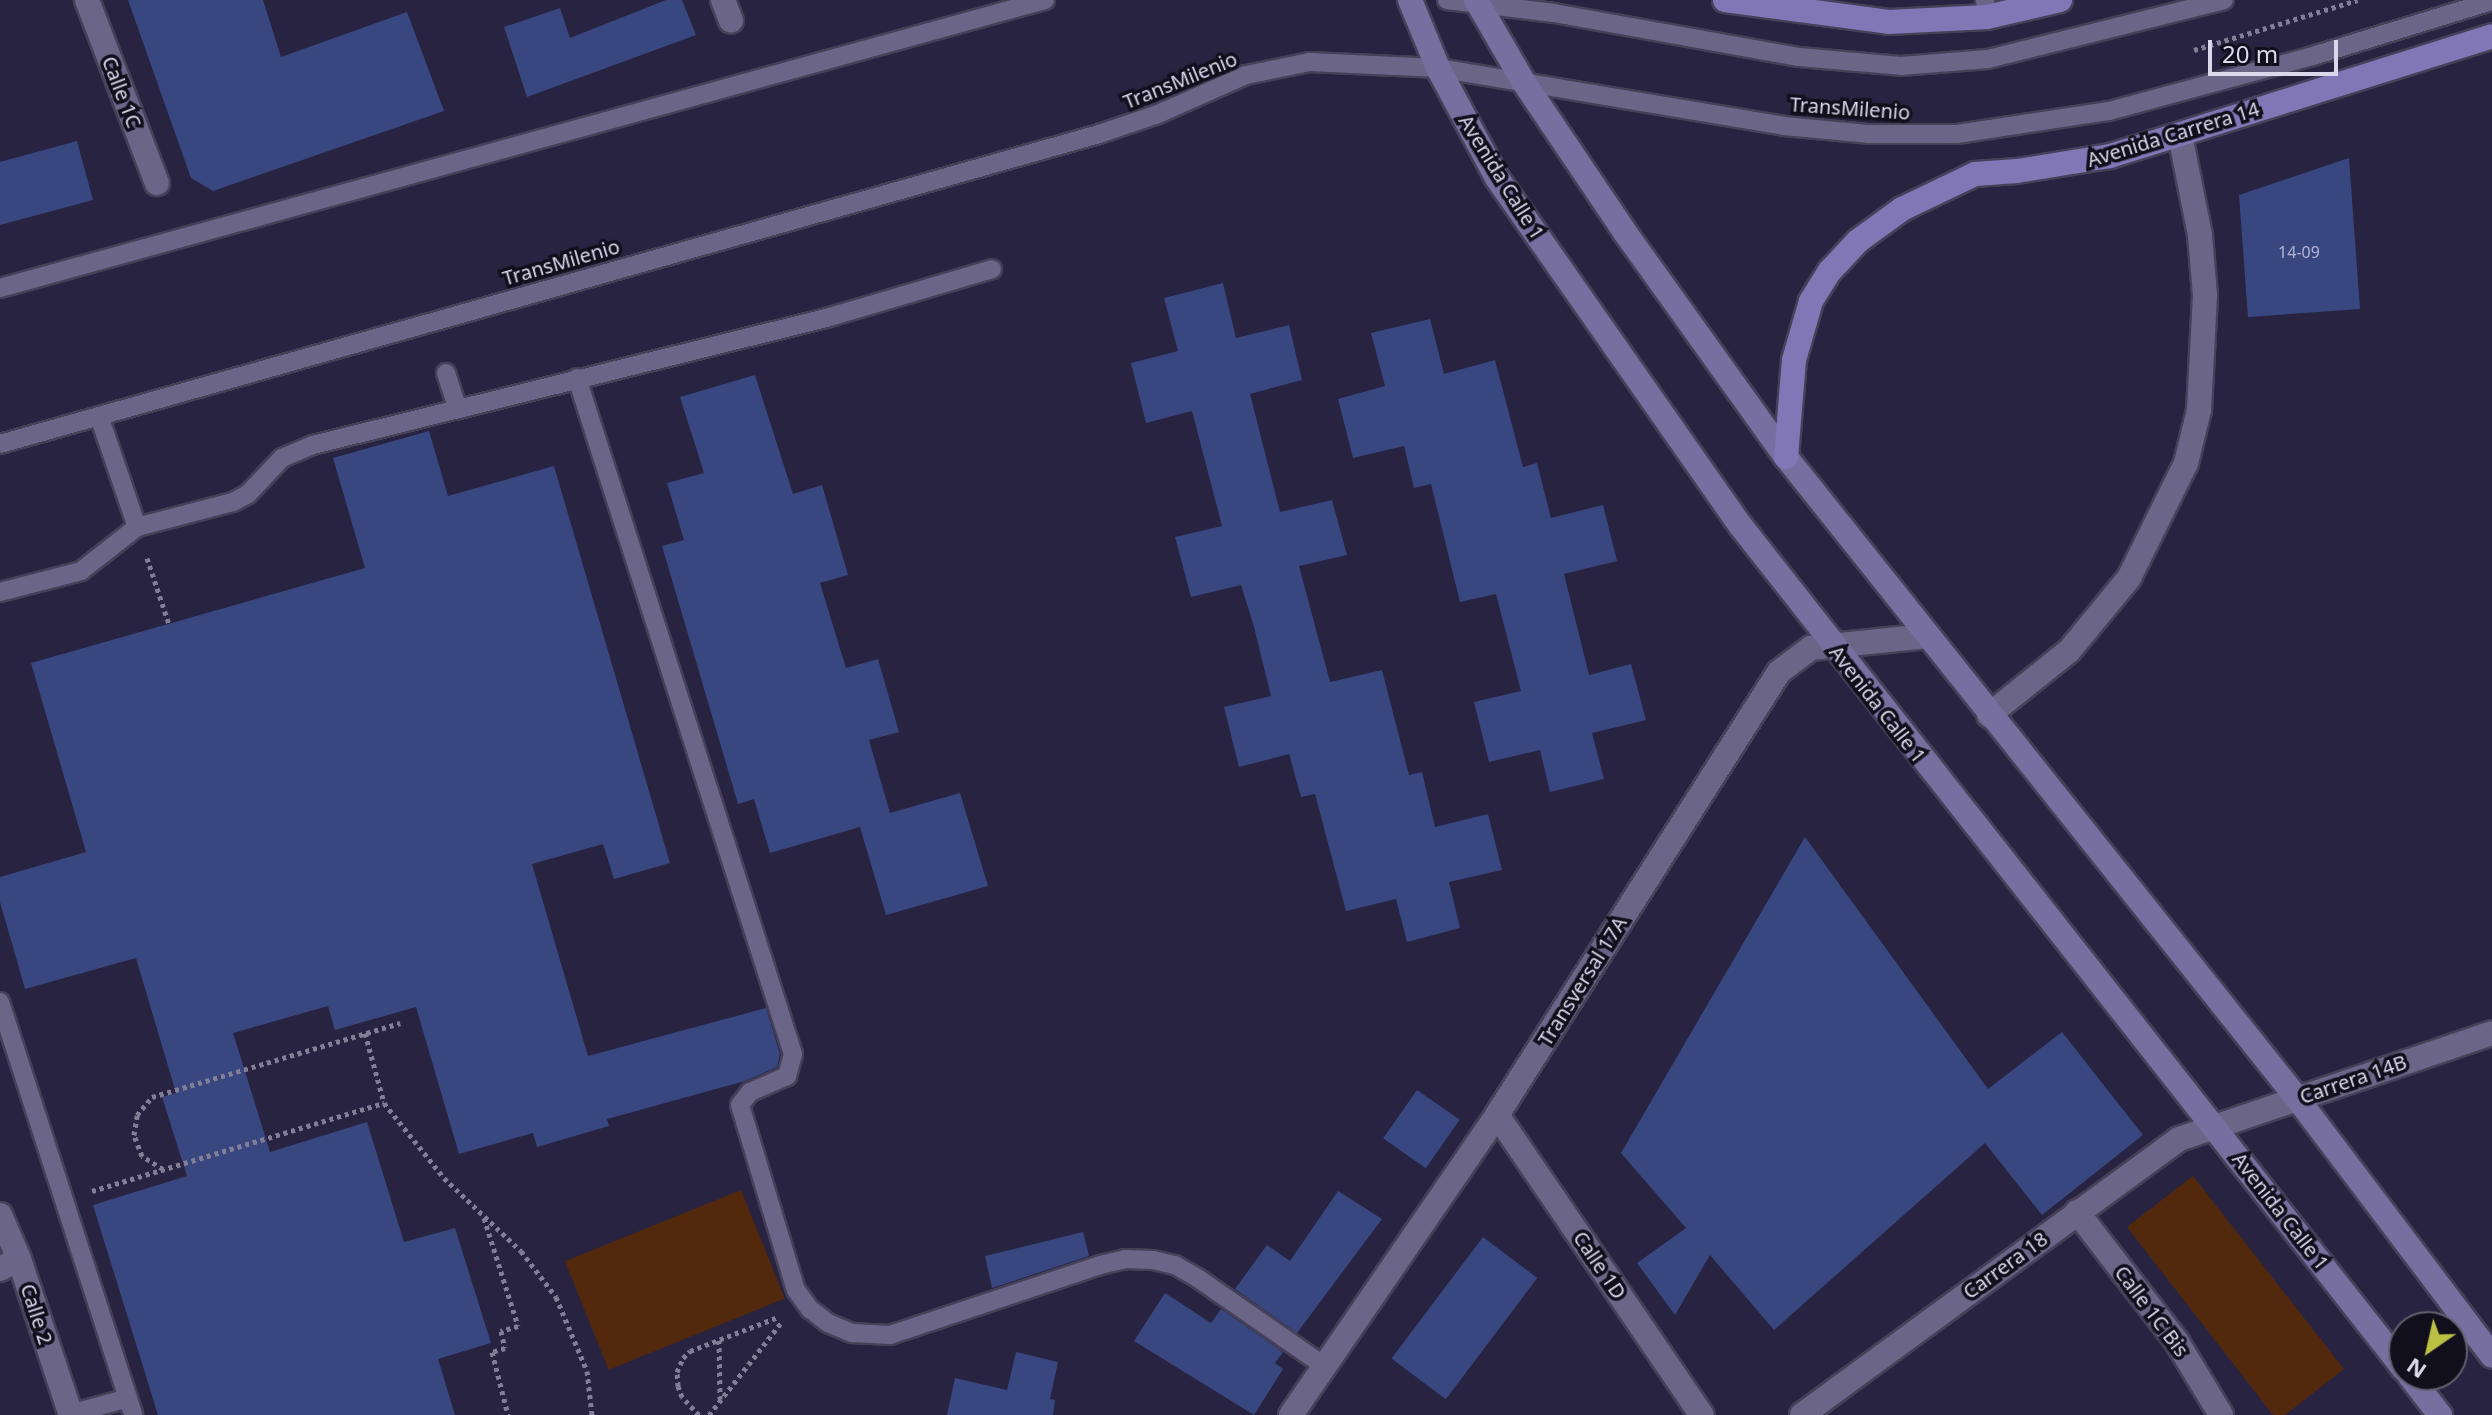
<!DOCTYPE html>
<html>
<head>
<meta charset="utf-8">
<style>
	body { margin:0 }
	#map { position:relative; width:2492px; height:1415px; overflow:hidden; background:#282340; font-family:"Noto Sans",sans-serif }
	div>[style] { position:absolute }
	.green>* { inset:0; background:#53290d; transform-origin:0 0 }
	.building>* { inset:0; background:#384780; transform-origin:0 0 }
	.path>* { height:5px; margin-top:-2.5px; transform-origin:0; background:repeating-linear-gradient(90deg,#827e96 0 4px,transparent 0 8px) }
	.roads { filter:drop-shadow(2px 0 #464059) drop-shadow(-2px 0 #464059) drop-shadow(0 2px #464059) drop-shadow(0 -2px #464059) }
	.service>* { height:18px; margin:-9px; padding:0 9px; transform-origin:9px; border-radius:9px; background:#6b6688 }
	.minor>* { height:24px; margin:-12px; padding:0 12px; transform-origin:12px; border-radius:12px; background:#6b6688 }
	.tertiary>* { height:24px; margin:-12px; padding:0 12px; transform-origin:12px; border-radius:12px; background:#6b6688 }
	.secondary>* { height:24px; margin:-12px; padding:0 12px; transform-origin:12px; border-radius:12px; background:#776f9f }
	.primary>* { height:24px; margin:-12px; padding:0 12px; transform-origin:12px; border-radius:12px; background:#8277b6 }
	span { translate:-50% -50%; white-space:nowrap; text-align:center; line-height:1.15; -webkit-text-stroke:7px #110f1c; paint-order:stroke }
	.number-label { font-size:16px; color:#b2b4d1 }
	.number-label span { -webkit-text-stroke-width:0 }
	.street-label { font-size:20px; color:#dbd8ec }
	.north { position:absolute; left:2388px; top:1311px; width:80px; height:80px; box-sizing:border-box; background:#110f1c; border:2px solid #625f6f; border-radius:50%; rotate:214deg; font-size:22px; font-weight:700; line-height:32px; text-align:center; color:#dbd8ec }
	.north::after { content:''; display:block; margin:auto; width:28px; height:36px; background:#bbc044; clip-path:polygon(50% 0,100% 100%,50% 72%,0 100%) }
	.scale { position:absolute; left:2208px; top:40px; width:130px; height:36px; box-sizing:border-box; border:4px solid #dbd8ec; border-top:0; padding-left:10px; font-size:24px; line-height:28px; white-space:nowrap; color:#dbd8ec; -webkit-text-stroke:6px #110f1c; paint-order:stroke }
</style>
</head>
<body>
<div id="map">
	<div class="green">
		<i style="clip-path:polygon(2193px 1176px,2344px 1369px,2285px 1415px,2273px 1415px,2127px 1227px)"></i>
		<i style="left:741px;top:1190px;width:117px;height:190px;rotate:68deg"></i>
	</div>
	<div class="building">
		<i style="clip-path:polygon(128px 0,263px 0,281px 57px,407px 12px,444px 111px,213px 191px,191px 178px)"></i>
		<i style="clip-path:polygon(666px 0,682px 0,696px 35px,527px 97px,504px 27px,560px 8px,570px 38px)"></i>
		<i style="clip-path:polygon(77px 141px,93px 200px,0 225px,0 162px)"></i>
		<i style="clip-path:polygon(2349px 158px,2360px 309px,2248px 317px,2239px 195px)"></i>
		<i style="clip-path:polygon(1223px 283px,1236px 338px,1289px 325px,1302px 380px,1250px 394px,1280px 512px,1332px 500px,1347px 555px,1299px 566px,1330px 682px,1382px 670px,1409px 775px,1422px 772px,1435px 827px,1488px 814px,1502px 870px,1449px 882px,1460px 928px,1407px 942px,1396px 899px,1346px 911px,1315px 794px,1301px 797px,1289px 754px,1239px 767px,1224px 707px,1271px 696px,1254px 627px,1241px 585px,1191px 597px,1175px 537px,1222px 526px,1192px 411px,1146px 423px,1131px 363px,1178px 351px,1164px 298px)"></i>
		<i style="clip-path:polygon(1430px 319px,1444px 374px,1495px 360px,1523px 467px,1537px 463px,1551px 518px,1603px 505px,1617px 561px,1564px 574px,1589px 675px,1631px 664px,1646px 720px,1592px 733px,1604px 779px,1550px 792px,1540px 750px,1489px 762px,1474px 702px,1521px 691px,1496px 594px,1460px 602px,1431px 484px,1414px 488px,1404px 446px,1353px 458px,1338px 399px,1385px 386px,1371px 333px)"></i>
		<i style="clip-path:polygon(755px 375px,793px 494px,822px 485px,848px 575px,820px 583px,846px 668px,878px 659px,899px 732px,869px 740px,890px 813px,960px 793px,988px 886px,886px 915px,860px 827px,770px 853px,754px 799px,738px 804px,662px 546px,684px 540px,667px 483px,704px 473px,680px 397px)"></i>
		<i style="clip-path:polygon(429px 431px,448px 496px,554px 466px,670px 863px,614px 879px,603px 844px,532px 864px,588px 1056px,766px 1008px,780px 1054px,777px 1067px,745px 1081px,607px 1119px,609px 1126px,537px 1147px,533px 1133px,459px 1154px,416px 1007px,335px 1030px,328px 1006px,233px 1033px,270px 1152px,367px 1122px,404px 1242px,455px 1228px,491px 1343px,438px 1359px,455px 1415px,158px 1415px,93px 1205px,187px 1176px,162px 1097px,176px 1093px,136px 958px,25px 989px,0 902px,0 877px,86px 852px,31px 663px,365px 568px,333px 458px)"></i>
		<i style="clip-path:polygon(1805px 837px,1988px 1089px,2062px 1032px,2143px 1135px,2042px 1215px,1985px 1143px,1774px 1330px,1710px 1255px,1675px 1315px,1637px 1263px,1686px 1228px,1621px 1153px)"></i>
		<i style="left:1417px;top:1090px;width:52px;height:59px;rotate:35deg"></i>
		<i style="clip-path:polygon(1338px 1191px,1382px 1219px,1297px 1333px,1235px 1289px,1267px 1245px,1290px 1261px)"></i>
		<i style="clip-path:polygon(1083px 1232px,1089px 1256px,992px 1288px,985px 1256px)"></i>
		<i style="left:1483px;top:1237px;width:68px;height:152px;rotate:37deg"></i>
		<i style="clip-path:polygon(1165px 1293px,1211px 1323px,1221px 1309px,1283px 1352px,1275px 1363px,1283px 1369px,1254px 1415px,1134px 1341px)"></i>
		<i style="clip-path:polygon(1016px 1352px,1058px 1362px,1050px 1399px,1055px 1400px,1053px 1415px,947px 1415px,955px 1378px,1007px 1390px)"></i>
	</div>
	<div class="path">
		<i style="left:2194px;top:50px;width:171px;rotate:-17deg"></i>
		<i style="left:147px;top:558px;width:70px;rotate:71.6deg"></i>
		<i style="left:365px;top:1033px;width:73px;rotate:74.8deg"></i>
		<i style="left:163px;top:1169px;width:25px;rotate:-148deg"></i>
		<i style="left:142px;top:1156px;width:22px;rotate:-111deg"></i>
		<i style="left:134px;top:1135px;width:20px;rotate:-81deg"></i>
		<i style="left:137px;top:1115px;width:23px;rotate:-50deg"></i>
		<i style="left:152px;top:1097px;width:259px;rotate:-16.6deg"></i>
		<i style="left:92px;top:1191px;width:305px;rotate:-16.8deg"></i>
		<i style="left:384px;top:1103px;width:96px;rotate:51.3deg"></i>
		<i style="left:444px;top:1178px;width:106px;rotate:43.5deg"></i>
		<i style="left:521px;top:1251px;width:58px;rotate:52.7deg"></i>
		<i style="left:556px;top:1297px;width:80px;rotate:67.3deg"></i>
		<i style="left:587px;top:1371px;width:44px;rotate:83.5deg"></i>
		<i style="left:484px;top:1218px;width:113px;rotate:72.5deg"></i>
		<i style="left:518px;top:1326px;width:18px;rotate:164deg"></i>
		<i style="left:501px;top:1331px;width:17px;rotate:77deg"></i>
		<i style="left:505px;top:1348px;width:14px;rotate:163deg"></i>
		<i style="left:492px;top:1352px;width:65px;rotate:75.7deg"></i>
		<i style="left:719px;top:1340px;width:59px;rotate:89deg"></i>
		<i style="left:699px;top:1415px;width:25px;rotate:-133deg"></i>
		<i style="left:682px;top:1397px;width:12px;rotate:-110deg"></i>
		<i style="left:678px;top:1386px;width:14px;rotate:-94deg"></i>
		<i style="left:677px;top:1372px;width:15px;rotate:-67deg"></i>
		<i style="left:683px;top:1358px;width:10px;rotate:-45deg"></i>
		<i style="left:690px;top:1351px;width:94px;rotate:-21.1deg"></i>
		<i style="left:709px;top:1415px;width:117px;rotate:-52deg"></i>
	</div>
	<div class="roads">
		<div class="service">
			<i style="left:1447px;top:0;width:108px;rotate:6.9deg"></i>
			<i style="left:1554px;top:13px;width:249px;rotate:10.2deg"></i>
			<i style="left:1799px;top:57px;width:102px;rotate:5deg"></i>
			<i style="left:1901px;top:66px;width:87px;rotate:-4.6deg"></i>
			<i style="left:1988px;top:59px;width:243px;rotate:-14deg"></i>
			<i style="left:1985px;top:0;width:17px;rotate:83deg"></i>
			<i style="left:0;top:288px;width:1084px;rotate:-15.41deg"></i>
			<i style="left:446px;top:373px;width:38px;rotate:72deg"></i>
			<i style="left:577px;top:378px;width:710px;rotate:72.28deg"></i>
			<i style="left:793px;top:1054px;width:23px;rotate:105deg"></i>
			<i style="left:787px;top:1076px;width:40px;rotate:156.6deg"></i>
			<i style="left:750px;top:1092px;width:16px;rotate:128deg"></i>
			<i style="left:740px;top:1105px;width:193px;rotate:73.2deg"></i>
			<i style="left:796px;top:1290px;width:24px;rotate:54deg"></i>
			<i style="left:810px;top:1309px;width:23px;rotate:38deg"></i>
			<i style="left:828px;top:1323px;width:26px;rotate:23deg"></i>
			<i style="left:852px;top:1333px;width:38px;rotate:3deg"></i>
			<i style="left:890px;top:1335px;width:221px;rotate:-18.4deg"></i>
			<i style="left:1100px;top:1265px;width:26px;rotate:-13deg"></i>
			<i style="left:1125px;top:1259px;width:28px;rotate:2deg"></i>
			<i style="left:1153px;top:1260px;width:23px;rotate:13deg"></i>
			<i style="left:1175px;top:1265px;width:28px;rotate:30deg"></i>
			<i style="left:1199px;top:1279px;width:152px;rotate:34.8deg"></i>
			<i style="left:99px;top:416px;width:117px;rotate:71.1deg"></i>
			<i style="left:0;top:444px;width:1142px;rotate:-15.75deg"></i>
			<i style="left:1099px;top:134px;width:62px;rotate:-18.7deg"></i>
			<i style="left:1158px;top:114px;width:96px;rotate:-23.9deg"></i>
			<i style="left:1246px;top:75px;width:65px;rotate:-11.5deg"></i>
			<i style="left:1310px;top:62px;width:128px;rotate:2.7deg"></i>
			<i style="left:1438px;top:68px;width:351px;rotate:9.5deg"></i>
			<i style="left:1784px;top:126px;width:84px;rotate:5.4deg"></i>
			<i style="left:1868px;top:134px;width:89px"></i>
			<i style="left:1957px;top:134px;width:154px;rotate:-8.6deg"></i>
			<i style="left:2109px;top:111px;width:214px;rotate:-15.1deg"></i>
			<i style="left:2316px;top:55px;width:184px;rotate:-17.1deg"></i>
			<i style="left:0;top:592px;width:84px;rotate:-14.5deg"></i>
			<i style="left:81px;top:571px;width:71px;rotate:-38.2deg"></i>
			<i style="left:137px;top:527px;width:99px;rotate:-14.6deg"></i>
			<i style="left:233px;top:502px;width:17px;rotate:-28deg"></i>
			<i style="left:248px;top:494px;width:50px;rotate:-46.6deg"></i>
			<i style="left:282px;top:458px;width:34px;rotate:-23deg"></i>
			<i style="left:313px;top:445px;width:528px;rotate:-13.9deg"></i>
			<i style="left:826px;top:318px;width:173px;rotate:-16.4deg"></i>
			<i style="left:0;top:1002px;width:434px;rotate:72.1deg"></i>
			<i style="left:70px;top:1414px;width:60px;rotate:-15.4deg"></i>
		</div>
		<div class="minor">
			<i style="left:87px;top:0;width:196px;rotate:69.1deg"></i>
			<i style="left:723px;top:0;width:22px;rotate:69deg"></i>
			<i style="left:1989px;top:715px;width:102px;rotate:-38.7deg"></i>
			<i style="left:2069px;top:651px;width:94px;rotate:-50.6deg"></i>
			<i style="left:2129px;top:578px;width:128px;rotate:-63.6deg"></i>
			<i style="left:2186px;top:463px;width:55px;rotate:-76.2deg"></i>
			<i style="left:2199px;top:410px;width:115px;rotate:-87deg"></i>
			<i style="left:2205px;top:295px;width:60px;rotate:-94.8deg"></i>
			<i style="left:2200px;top:235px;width:102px;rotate:-101.3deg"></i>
			<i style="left:1497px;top:1115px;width:363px;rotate:55.7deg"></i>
			<i style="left:2077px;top:1212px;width:164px;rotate:52.4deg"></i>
			<i style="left:2177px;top:1342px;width:85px;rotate:58.9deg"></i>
			<i style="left:0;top:1269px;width:21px;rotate:-28deg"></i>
			<i style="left:1802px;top:1415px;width:467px;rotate:-36.2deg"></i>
			<i style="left:2179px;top:1139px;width:330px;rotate:-18.7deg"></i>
		</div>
		<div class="tertiary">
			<i style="left:0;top:1215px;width:48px;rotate:66.6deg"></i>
			<i style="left:19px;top:1259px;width:164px;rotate:71.6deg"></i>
			<i style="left:1291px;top:1415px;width:364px;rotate:-55.5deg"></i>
			<i style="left:1497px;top:1115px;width:525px;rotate:-57.52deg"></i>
			<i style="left:1779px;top:672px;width:40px;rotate:-37deg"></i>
			<i style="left:1811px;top:648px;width:117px;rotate:-5.9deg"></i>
		</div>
		<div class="secondary">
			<i style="left:1410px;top:0;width:74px;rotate:67.6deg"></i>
			<i style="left:1438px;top:68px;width:125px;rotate:61.8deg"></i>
			<i style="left:1497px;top:178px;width:424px;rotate:55deg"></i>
			<i style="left:1740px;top:525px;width:1074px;rotate:51.81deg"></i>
			<i style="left:1476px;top:0;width:94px;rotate:59.9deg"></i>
			<i style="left:1523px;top:81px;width:181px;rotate:56deg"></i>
			<i style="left:1624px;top:231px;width:278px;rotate:54.4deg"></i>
			<i style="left:1786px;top:457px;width:820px;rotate:51.44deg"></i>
			<i style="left:2297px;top:1098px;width:323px;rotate:52.9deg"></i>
			<i style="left:2409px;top:1375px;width:51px;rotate:52.2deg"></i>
		</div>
		<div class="primary">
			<i style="left:1725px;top:0;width:165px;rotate:7.6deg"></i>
			<i style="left:1889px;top:22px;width:98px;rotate:-2.9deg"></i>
			<i style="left:1987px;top:17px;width:75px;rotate:-13.1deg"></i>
			<i style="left:1786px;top:457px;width:97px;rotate:-85.3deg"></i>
			<i style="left:1794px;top:360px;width:61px;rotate:-73.9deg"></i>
			<i style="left:1811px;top:301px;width:36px;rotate:-58deg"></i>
			<i style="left:1830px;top:271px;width:41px;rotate:-47deg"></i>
			<i style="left:1858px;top:241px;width:54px;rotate:-36deg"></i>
			<i style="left:1902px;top:209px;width:81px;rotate:-25.6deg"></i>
			<i style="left:1975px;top:174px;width:42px;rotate:-4.1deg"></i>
			<i style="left:2017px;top:171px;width:94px;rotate:-9.2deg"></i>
			<i style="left:2110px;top:156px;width:400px;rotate:-17.4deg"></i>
		</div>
	</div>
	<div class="number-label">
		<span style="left:2299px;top:252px">14-09</span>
	</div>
	<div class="street-label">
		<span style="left:1180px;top:80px;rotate:-22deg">TransMilenio</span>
		<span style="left:122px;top:92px;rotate:69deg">Calle 1C</span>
		<span style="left:1850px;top:108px;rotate:4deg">TransMilenio</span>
		<span style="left:2173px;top:134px;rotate:-17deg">Avenida Carrera 14</span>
		<span style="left:1502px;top:177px;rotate:58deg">Avenida Calle 1</span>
		<span style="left:561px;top:262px;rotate:-16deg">TransMilenio</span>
		<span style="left:1878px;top:704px;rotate:52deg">Avenida Calle 1</span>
		<span style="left:1582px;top:981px;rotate:-58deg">Transversal 17A</span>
		<span style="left:2353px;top:1079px;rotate:-19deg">Carrera 14B</span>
		<span style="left:2281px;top:1211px;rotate:52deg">Avenida Calle 1</span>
		<span style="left:1600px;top:1265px;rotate:56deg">Calle 1D</span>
		<span style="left:2005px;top:1265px;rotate:-36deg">Carrera 18</span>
		<span style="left:2152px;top:1311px;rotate:53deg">Calle 1C Bis</span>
		<span style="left:37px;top:1314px;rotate:72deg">Calle 2</span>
	</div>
	<div class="north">N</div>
	<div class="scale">20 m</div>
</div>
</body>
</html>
